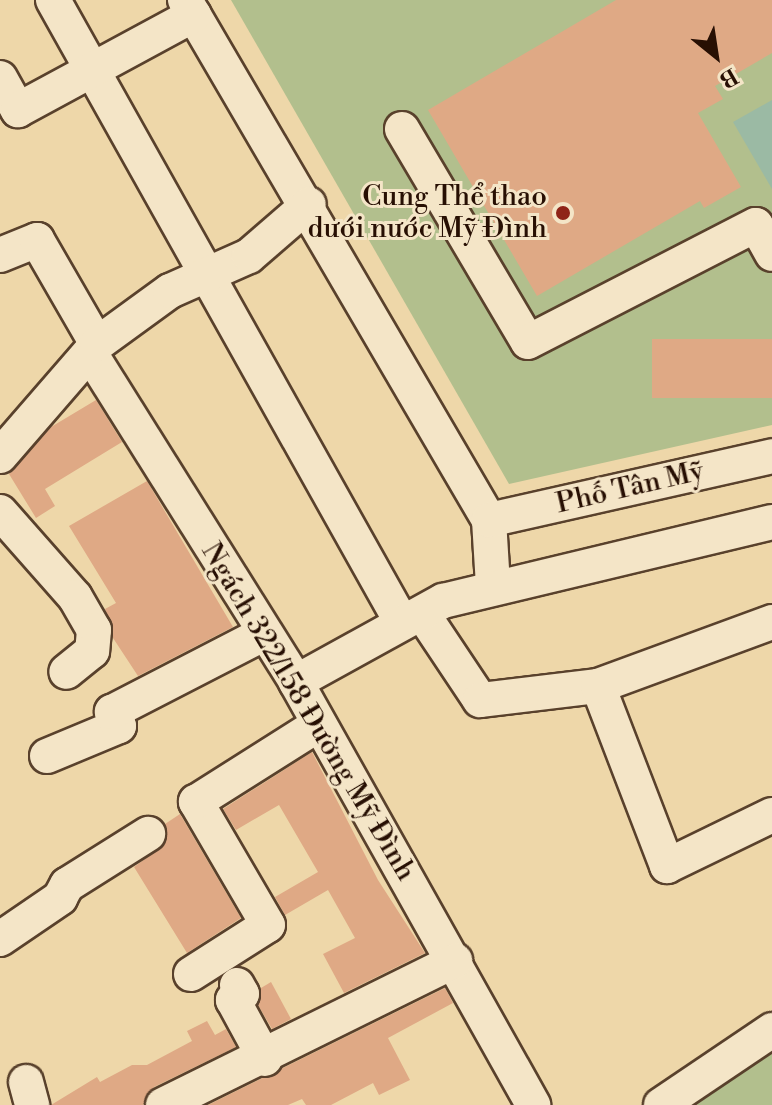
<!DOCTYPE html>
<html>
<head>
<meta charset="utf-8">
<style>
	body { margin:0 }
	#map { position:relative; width:772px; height:1105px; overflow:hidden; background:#eed7a9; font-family:"Libre Bodoni",serif }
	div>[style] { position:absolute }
	.green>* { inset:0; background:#b2bf8d }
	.water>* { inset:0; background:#9bbaa4 }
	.building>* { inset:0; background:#dfa985; transform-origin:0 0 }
	.roads { filter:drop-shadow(2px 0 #59412c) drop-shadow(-2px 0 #59412c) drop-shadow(0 2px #59412c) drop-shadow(0 -2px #59412c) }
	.minor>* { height:34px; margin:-17px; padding:0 17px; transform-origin:17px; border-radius:17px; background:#f4e5c7 }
	.dots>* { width:22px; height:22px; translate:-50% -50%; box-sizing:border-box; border:4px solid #f4e5c7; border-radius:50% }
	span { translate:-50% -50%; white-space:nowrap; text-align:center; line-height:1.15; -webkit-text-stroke:6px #f4e5c7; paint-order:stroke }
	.poi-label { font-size:28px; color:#270f03 }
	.right { translate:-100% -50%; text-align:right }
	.street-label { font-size:28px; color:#270f03 }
	.north { position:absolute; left:676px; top:16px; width:80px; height:80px; -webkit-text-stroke:6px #f4e5c7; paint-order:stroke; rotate:150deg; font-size:22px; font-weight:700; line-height:32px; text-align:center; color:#270f03 }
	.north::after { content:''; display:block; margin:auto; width:28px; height:36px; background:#270f03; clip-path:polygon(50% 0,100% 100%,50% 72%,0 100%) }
</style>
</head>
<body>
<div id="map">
	<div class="green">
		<i style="clip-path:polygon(231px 0,772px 0,772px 425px,509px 484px)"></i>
		<i style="clip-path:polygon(772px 1051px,772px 1105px,684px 1105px)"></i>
	</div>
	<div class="water">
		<i style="clip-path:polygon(772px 100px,772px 189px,733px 122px)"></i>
	</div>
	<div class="building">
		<i style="clip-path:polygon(616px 0,772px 0,772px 53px,715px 86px,723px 99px,698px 113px,741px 187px,704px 208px,700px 201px,537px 296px,428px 110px)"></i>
		<i style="left:772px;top:339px;width:59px;height:120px;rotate:90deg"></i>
		<i style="clip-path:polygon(96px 400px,122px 442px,45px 489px,55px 506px,36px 518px,9px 474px,51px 427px)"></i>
		<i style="clip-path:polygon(147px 481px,233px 627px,138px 676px,113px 638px,105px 609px,116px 603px,69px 526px)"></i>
		<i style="clip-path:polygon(312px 752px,378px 880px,425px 953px,344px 993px,323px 954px,355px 938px,328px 890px,285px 915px,275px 897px,318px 872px,279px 805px,236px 830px,223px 809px)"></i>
		<i style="clip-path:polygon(180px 814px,241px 918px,187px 953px,134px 867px,165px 844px,165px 824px)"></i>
		<i style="clip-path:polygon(271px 982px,291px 1019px,272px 1029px,258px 1005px,261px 988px)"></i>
		<i style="clip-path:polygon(445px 988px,453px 1003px,388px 1038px,410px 1080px,379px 1095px,373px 1083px,331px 1105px,306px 1105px,302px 1099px,288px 1105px,208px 1105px)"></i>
		<i style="clip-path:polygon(207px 1021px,215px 1035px,226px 1029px,236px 1047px,154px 1087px,143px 1105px,51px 1105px,97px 1077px,100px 1082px,132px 1065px,147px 1065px,192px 1041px,187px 1031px)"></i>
	</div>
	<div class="roads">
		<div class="minor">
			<i style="left:53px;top:0;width:714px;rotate:60.74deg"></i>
			<i style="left:185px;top:0;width:602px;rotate:59.69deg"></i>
			<i style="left:489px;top:520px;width:66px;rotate:86.5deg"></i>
			<i style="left:0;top:78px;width:37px;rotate:61deg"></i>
			<i style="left:18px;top:110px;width:200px;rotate:-28.4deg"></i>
			<i style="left:402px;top:129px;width:247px;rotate:59.4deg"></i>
			<i style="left:528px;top:342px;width:256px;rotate:-27.2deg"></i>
			<i style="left:756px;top:225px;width:33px;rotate:61deg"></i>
			<i style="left:0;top:255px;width:40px;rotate:-22deg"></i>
			<i style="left:37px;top:240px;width:120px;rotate:60deg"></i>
			<i style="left:90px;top:353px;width:388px;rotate:57.9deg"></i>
			<i style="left:296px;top:682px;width:485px;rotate:60.7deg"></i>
			<i style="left:0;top:456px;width:148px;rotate:-49.1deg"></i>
			<i style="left:97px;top:344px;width:90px;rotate:-36deg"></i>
			<i style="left:170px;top:291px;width:86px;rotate:-23.9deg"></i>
			<i style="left:249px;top:256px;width:79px;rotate:-40.9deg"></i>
			<i style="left:0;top:512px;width:113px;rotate:48.6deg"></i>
			<i style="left:75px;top:597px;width:38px;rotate:60deg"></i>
			<i style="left:94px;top:630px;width:21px;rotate:95deg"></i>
			<i style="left:92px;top:651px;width:33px;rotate:141deg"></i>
			<i style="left:489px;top:520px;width:290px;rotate:-12.7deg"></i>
			<i style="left:424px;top:616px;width:101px;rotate:56.3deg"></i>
			<i style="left:480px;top:700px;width:119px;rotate:-6.8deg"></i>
			<i style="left:598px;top:686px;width:193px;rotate:69deg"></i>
			<i style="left:667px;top:866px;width:117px;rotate:-25.9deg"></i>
			<i style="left:296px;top:682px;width:168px;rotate:-28.9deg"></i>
			<i style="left:443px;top:601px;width:338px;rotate:-13.5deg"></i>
			<i style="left:598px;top:686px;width:185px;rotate:-20.2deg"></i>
			<i style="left:47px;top:756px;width:78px;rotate:-22.6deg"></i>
			<i style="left:119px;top:726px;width:16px;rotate:-117deg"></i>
			<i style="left:112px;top:712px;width:172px;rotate:-27.3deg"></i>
			<i style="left:0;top:939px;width:73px;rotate:-34.3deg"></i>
			<i style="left:60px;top:898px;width:15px;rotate:-62deg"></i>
			<i style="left:67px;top:885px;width:96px;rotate:-32.2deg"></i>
			<i style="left:191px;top:974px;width:91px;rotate:-32.5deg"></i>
			<i style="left:268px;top:925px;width:143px;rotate:-120.3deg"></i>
			<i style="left:196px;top:802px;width:142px;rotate:-32.3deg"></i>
			<i style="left:237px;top:985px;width:10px;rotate:61deg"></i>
			<i style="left:242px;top:994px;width:11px;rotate:146deg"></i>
			<i style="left:233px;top:1000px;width:67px;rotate:61.5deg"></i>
			<i style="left:26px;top:1082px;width:24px;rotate:75deg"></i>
			<i style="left:163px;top:1105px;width:326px;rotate:-26.3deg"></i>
			<i style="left:661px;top:1105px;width:134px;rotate:-34deg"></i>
		</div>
	</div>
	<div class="dots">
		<i style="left:563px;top:213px;background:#8f2418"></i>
	</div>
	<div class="poi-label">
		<span class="right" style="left:547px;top:213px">Cung Thể thao<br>dưới nước Mỹ Đình</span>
	</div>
	<div class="street-label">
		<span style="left:630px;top:488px;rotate:-13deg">Phố Tân Mỹ</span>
		<span style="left:308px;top:712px;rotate:59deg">Ngách 322/158 Đường Mỹ Đình</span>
	</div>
	<div class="north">B</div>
</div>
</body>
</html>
